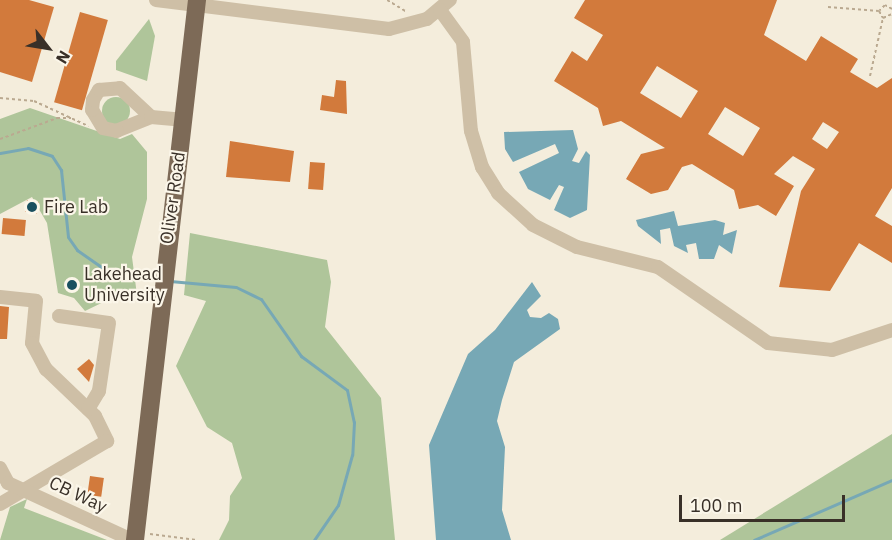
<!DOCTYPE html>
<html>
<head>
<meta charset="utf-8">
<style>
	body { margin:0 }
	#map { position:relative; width:892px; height:540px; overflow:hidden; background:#f4eddc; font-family:"IBM Plex Sans",sans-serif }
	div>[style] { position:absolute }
	.green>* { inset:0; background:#afc59a }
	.round { border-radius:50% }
	.water>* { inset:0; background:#77a8b5 }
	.stream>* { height:3px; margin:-1.5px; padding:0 1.5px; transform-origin:1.5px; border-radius:1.5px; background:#77a8b5 }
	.building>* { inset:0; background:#d27a3c; transform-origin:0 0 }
	.path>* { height:2px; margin-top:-1px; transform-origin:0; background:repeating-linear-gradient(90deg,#baa990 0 3px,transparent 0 6px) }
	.minor>* { height:14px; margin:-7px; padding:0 7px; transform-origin:7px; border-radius:7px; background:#cebfa6 }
	.major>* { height:18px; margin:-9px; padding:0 9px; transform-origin:9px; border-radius:9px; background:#7d6a57 }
	.dots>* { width:16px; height:16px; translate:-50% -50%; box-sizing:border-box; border:3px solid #fbf6e9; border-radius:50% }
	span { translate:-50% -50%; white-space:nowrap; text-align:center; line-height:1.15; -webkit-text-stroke:4.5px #fbf6e9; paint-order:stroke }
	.street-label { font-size:18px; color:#393028 }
	.poi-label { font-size:18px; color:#393028 }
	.left { translate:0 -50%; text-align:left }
	.north { position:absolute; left:18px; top:18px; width:60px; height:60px; -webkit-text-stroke:4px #fbf6e9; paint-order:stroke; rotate:121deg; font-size:16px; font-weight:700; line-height:24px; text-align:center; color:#393028 }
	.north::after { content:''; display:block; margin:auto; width:21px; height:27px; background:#393028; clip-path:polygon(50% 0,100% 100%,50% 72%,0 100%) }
	.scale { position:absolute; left:679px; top:495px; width:166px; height:27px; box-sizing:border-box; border:3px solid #393028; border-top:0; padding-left:8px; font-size:18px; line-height:21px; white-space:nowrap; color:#393028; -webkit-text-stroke:4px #fbf6e9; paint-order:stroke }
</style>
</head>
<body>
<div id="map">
	<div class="green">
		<i style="clip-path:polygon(149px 19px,155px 36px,147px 81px,116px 70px,116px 61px)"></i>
		<i class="round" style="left:102px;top:97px;width:28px;height:28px"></i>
		<i style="clip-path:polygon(30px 108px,120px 139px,132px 134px,147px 152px,147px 199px,132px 257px,137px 295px,120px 294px,85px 311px,74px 298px,58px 293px,47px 223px,32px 197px,0 214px,0 119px)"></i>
		<i style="clip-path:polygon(190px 233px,327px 260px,331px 282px,325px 327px,381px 398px,395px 540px,219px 540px,229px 520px,230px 496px,242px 478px,232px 443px,207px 427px,176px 366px,206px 301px,184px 295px)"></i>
		<i style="clip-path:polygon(892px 434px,892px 540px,720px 540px)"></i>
		<i style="clip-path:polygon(27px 499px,24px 508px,107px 540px,0 540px,10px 507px)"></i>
	</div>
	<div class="water">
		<i style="clip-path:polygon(573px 130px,578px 149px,572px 161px,579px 163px,586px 151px,590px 155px,587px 210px,570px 218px,554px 210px,564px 187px,559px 185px,550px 200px,528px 189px,519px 172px,559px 153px,555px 144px,513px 162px,505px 149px,504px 132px)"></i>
		<i style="clip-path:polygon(674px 211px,678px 226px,715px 220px,725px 223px,723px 235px,737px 230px,732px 254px,719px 245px,714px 259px,699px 259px,696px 243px,686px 245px,688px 253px,674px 246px,670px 228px,660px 230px,661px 244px,638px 226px,636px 220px)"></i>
		<i style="clip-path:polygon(532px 282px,541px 296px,527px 310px,530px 317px,541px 318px,549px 313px,558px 319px,560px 329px,514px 362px,502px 400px,497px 421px,505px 447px,502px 510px,511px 540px,436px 540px,429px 445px,468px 354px,495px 330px)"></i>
	</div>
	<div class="stream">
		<i style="left:0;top:153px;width:28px;rotate:-10deg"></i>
		<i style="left:28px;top:148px;width:25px;rotate:18deg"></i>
		<i style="left:52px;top:156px;width:17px;rotate:57deg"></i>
		<i style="left:61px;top:170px;width:67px;rotate:84deg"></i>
		<i style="left:68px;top:237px;width:16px;rotate:55deg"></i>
		<i style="left:77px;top:250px;width:35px;rotate:35deg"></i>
		<i style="left:106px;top:270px;width:52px;rotate:10deg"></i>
		<i style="left:170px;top:281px;width:66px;rotate:5.2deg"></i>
		<i style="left:236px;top:287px;width:28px;rotate:26deg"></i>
		<i style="left:261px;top:299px;width:70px;rotate:54.9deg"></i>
		<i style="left:301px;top:356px;width:57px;rotate:36.5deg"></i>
		<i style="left:347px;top:390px;width:33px;rotate:78deg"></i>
		<i style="left:354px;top:422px;width:33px;rotate:93deg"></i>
		<i style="left:352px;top:455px;width:52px;rotate:105.6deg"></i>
		<i style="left:338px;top:505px;width:42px;rotate:124.4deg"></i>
		<i style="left:754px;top:540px;width:150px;rotate:-23.5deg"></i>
	</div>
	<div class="building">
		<i style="clip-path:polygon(0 0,29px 0,54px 7px,32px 82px,0 72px)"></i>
		<i style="clip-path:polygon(evenodd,585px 0,777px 0,764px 35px,806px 61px,821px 36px,858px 59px,850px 72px,877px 88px,892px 78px,892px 188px,875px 216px,892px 226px,892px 263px,859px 243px,830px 291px,779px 287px,801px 191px,815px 169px,793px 156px,774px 174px,794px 186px,776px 216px,758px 205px,739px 209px,734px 190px,692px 164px,682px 167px,668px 190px,651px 194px,626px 179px,641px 154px,665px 148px,621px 121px,603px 126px,598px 108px,554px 81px,572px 51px,587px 61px,603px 35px,574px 18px,585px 0,657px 66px,698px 91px,681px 118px,640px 93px,657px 66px,585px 0,725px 107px,760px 128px,743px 156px,708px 134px,725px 107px,585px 0,823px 122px,839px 132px,827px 149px,812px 139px,823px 122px)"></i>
		<i style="left:80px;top:12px;width:29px;height:94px;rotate:16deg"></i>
		<i style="clip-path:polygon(336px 80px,346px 81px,347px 114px,320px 110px,322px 95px,334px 97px)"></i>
		<i style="clip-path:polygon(230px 141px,294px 151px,290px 182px,226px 177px)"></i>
		<i style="left:310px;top:162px;width:15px;height:27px;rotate:4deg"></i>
		<i style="left:27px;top:200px;width:12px;height:12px;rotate:9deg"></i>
		<i style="left:3px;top:218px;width:23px;height:16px;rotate:5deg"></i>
		<i style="clip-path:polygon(0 306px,9px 307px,7px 339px,0 339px)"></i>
		<i style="clip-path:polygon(89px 359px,94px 365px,89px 382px,77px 369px)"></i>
		<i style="left:90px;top:476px;width:14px;height:19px;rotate:8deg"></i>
	</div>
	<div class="path">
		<i style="left:387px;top:0;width:23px;rotate:31deg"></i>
		<i style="left:828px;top:7px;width:51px;rotate:4.5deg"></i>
		<i style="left:892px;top:9px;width:8px;rotate:-150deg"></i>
		<i style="left:885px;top:5px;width:8px;rotate:135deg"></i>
		<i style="left:879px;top:11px;width:8px;rotate:60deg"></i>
		<i style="left:883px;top:18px;width:10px;rotate:-24deg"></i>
		<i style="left:870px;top:76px;width:59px;rotate:-77.4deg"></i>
		<i style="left:0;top:98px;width:34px;rotate:5deg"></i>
		<i style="left:34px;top:101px;width:60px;rotate:24.8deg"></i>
		<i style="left:0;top:139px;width:61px;rotate:-20.2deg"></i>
		<i style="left:57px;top:118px;width:14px"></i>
		<i style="left:150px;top:534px;width:47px;rotate:7.3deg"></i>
	</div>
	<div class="minor">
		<i style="left:156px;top:0;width:235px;rotate:7.1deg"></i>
		<i style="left:389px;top:29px;width:39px;rotate:-15deg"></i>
		<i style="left:427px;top:19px;width:30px;rotate:-40deg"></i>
		<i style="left:440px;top:10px;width:39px;rotate:54deg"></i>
		<i style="left:463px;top:42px;width:89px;rotate:84.9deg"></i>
		<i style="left:471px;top:131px;width:38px;rotate:73deg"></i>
		<i style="left:482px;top:167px;width:31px;rotate:58deg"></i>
		<i style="left:498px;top:193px;width:47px;rotate:42.4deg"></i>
		<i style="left:533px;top:225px;width:49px;rotate:26.6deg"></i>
		<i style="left:577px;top:247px;width:83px;rotate:13.9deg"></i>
		<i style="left:658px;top:267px;width:134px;rotate:34.6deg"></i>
		<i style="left:768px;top:343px;width:64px;rotate:6.2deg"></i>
		<i style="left:832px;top:350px;width:63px;rotate:-18.4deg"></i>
		<i style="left:151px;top:117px;width:37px;rotate:158deg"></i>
		<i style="left:117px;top:131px;width:14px;rotate:-168deg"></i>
		<i style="left:103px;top:128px;width:21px;rotate:-121deg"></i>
		<i style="left:92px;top:110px;width:10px;rotate:-84deg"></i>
		<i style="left:93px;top:100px;width:12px;rotate:-59deg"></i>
		<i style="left:99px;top:90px;width:21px;rotate:-5deg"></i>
		<i style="left:120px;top:88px;width:42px;rotate:43.1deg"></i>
		<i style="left:151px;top:117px;width:34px;rotate:5deg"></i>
		<i style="left:0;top:297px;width:36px;rotate:6deg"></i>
		<i style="left:36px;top:301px;width:42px;rotate:95.4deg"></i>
		<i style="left:32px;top:343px;width:30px;rotate:62deg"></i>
		<i style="left:46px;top:369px;width:68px;rotate:43.8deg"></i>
		<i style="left:95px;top:416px;width:28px;rotate:64deg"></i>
		<i style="left:107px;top:441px;width:124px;rotate:149.5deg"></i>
		<i style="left:59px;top:316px;width:50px;rotate:8deg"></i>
		<i style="left:109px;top:323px;width:69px;rotate:98.4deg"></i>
		<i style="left:99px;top:391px;width:21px;rotate:121deg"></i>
		<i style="left:0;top:468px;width:17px;rotate:62deg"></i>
		<i style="left:8px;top:483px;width:136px;rotate:24.7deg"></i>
	</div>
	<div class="major">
		<i style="left:135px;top:540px;width:544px;rotate:-83.45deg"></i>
	</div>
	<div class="dots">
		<i style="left:32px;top:207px;background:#194f5f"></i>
		<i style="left:72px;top:285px;background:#194f5f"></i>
	</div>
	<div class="street-label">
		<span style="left:173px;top:198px;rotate:-82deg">Oliver Road</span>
		<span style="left:78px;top:495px;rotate:25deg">CB Way</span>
	</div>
	<div class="poi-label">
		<span class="left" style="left:44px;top:207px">Fire Lab</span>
		<span class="left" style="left:84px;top:285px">Lakehead<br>University</span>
	</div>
	<div class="north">N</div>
	<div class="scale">100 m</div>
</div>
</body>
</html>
